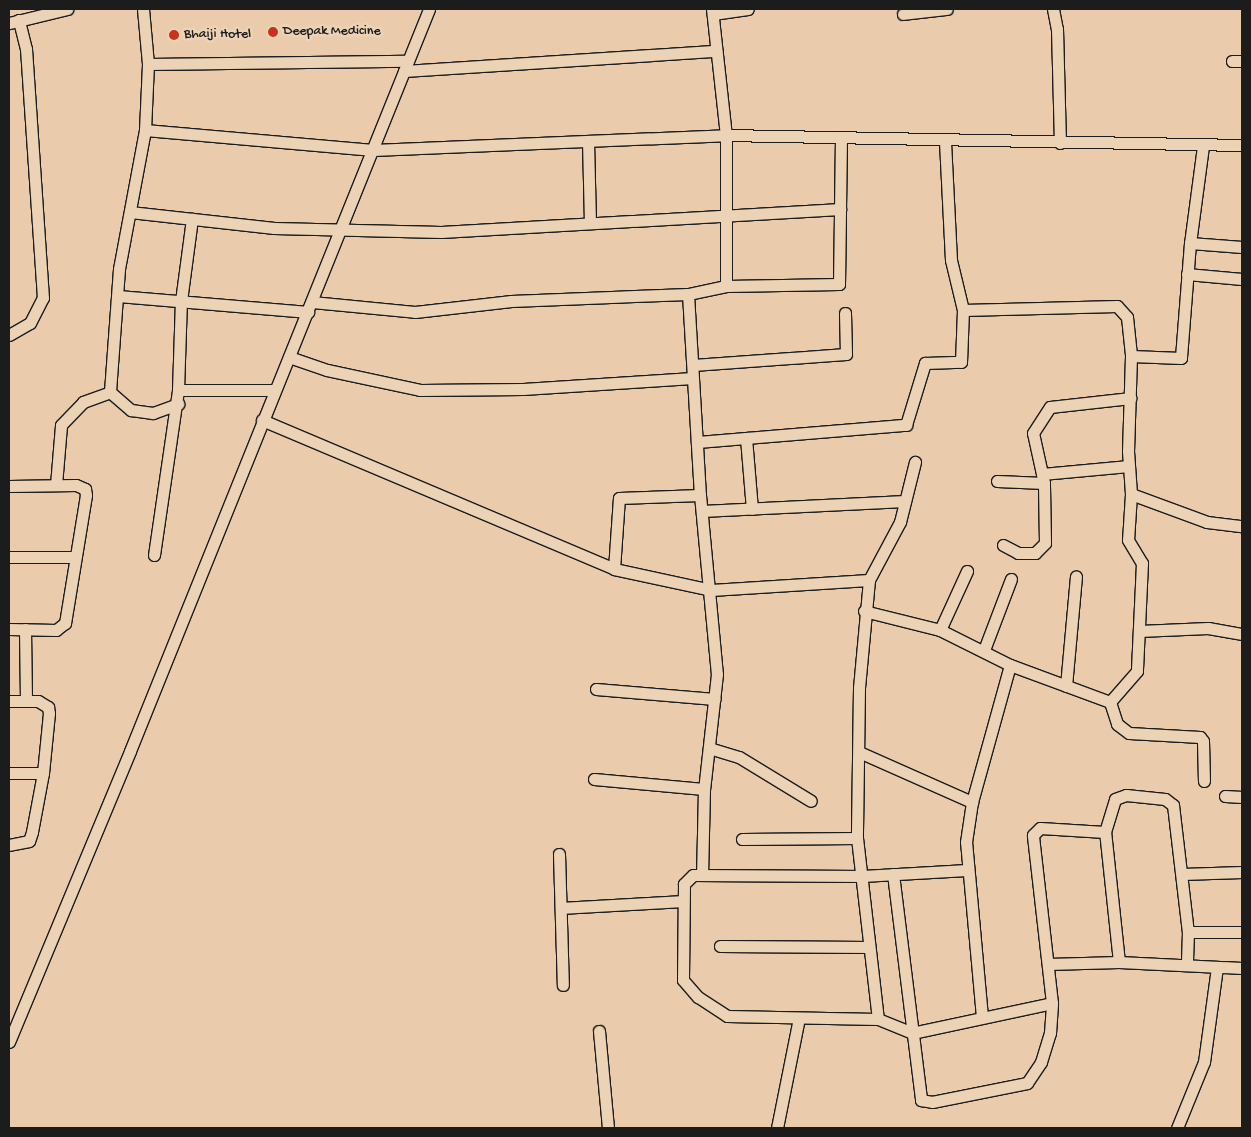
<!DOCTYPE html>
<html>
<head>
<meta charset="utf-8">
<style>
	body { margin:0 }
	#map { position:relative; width:1251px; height:1137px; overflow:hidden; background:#eaccad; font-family:"Gochi Hand",sans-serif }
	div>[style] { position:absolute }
	.roads { filter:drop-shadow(1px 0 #1c1c1c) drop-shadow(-1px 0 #1c1c1c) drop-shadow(0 1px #1c1c1c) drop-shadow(0 -1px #1c1c1c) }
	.minor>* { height:11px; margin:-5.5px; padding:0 5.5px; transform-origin:5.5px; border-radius:5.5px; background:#edd3b5 }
	.dots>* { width:14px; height:14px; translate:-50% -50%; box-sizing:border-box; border:2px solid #edd3b5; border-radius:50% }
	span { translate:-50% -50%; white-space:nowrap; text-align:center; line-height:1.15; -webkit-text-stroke:5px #edd3b5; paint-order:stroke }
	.poi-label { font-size:14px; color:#1c1c1c }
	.left { translate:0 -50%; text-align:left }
	.frame { position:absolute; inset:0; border:10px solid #1c1c1c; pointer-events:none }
</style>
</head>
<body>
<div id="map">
	<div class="roads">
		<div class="minor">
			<i style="left:143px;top:9px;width:55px;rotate:84.8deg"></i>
			<i style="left:148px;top:64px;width:66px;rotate:92.6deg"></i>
			<i style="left:145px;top:130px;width:141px;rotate:100.6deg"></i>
			<i style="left:119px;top:269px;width:123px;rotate:94.2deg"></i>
			<i style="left:110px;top:392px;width:28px;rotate:41deg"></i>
			<i style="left:131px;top:410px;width:22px;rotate:8deg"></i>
			<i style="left:153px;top:413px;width:27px;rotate:-20deg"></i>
			<i style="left:712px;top:9px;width:127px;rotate:83.7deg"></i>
			<i style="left:726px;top:135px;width:516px;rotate:1.11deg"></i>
			<i style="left:1053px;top:9px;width:20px;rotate:79deg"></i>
			<i style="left:1057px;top:29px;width:114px;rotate:88.5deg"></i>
			<i style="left:713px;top:14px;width:35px;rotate:-8deg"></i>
			<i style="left:903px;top:14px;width:44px;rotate:-6.5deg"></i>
			<i style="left:9px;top:23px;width:60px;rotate:-13.6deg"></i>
			<i style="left:1232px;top:61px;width:10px"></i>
			<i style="left:148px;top:64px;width:260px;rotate:-0.7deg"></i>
			<i style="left:404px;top:71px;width:313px;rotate:-3.7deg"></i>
			<i style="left:145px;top:130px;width:229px;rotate:5deg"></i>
			<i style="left:373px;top:150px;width:353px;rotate:-2.4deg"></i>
			<i style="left:726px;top:135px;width:151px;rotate:90deg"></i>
			<i style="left:726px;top:286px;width:39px;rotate:168deg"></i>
			<i style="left:688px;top:294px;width:201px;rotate:86.6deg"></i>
			<i style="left:700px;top:495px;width:180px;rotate:84.6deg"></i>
			<i style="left:717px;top:674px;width:116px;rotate:96.4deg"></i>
			<i style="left:704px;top:789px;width:86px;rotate:91.3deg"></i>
			<i style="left:588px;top:141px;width:82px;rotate:88.6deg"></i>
			<i style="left:1203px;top:146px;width:98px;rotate:97.6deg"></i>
			<i style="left:1190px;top:243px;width:52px;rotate:4.4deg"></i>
			<i style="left:130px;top:212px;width:145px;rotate:6.3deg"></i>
			<i style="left:274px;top:228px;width:167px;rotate:1.4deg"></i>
			<i style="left:441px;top:232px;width:400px;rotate:-3.3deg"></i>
			<i style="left:840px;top:209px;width:72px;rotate:-89.2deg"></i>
			<i style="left:1190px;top:243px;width:115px;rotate:94.5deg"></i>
			<i style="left:1181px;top:358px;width:50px;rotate:-177.7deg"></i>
			<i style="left:1131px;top:356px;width:95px;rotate:91.8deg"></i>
			<i style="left:1128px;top:451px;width:43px;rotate:86deg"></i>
			<i style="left:1131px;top:494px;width:46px;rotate:93.7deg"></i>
			<i style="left:1128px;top:540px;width:27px;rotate:59deg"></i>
			<i style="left:1142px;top:563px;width:108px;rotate:92.7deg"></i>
			<i style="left:1137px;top:671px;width:41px;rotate:131.1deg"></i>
			<i style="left:1110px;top:702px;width:23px;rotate:72deg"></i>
			<i style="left:1117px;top:724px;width:15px;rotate:37deg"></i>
			<i style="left:1129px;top:733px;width:71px;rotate:3.2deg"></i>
			<i style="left:1200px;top:737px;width:5px;rotate:53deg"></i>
			<i style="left:1203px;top:741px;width:40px;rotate:88.6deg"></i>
			<i style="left:1187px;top:274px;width:55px;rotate:5.2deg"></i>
			<i style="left:726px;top:286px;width:113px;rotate:-1deg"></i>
			<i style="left:839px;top:284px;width:75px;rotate:-89.2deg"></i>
			<i style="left:118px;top:296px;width:191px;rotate:4.8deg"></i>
			<i style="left:312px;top:302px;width:103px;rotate:5.5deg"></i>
			<i style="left:415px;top:312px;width:97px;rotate:-6.5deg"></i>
			<i style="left:511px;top:301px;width:177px;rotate:-2.3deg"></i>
			<i style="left:963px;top:310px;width:154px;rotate:-1.5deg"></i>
			<i style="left:1117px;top:306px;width:15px;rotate:48deg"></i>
			<i style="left:1127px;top:317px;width:39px;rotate:84deg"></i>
			<i style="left:9px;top:335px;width:24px;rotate:-30deg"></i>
			<i style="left:30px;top:323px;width:28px;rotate:-63deg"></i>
			<i style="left:43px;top:298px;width:250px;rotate:-93.9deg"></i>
			<i style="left:26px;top:49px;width:30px;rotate:-104deg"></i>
			<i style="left:289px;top:357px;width:40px;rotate:18.9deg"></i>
			<i style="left:327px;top:370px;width:95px;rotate:12.1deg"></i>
			<i style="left:420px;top:390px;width:103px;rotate:-0.6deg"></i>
			<i style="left:523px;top:389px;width:170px;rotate:-3.7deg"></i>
			<i style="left:693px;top:365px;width:153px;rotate:-4.1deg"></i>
			<i style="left:846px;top:354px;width:41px;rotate:-91.4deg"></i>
			<i style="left:178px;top:390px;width:89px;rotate:-88.1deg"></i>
			<i style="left:181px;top:301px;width:83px;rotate:-82.4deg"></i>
			<i style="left:262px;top:420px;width:382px;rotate:22.9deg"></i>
			<i style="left:614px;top:569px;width:99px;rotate:12.2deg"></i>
			<i style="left:711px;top:590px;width:158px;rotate:-3.6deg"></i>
			<i style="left:869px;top:580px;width:66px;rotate:-61.9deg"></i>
			<i style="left:900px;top:522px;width:62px;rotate:-76deg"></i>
			<i style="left:746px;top:438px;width:71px;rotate:85.2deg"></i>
			<i style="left:697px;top:442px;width:210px;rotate:-4.7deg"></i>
			<i style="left:906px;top:425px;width:65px;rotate:-73deg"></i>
			<i style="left:925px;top:363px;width:36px;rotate:-2deg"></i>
			<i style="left:961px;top:362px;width:52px;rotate:-87.8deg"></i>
			<i style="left:963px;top:310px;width:51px;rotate:-103.5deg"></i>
			<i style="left:951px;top:260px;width:120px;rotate:-92.9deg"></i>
			<i style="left:1042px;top:474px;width:87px;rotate:-5.3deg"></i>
			<i style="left:997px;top:481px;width:47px;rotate:2.4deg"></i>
			<i style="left:56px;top:485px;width:60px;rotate:-85.2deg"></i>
			<i style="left:61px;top:425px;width:32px;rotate:-46deg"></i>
			<i style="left:83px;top:402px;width:29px;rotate:-20deg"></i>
			<i style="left:9px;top:486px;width:67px;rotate:-0.9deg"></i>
			<i style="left:76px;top:485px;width:10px;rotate:24deg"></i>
			<i style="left:85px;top:489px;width:6px;rotate:81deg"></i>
			<i style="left:86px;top:495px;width:130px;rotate:99.3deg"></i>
			<i style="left:65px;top:623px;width:11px;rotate:142deg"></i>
			<i style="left:56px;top:630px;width:47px;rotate:-178.8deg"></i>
			<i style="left:1131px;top:494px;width:81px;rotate:20.2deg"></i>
			<i style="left:1207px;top:522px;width:35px;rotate:7deg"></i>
			<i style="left:702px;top:511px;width:203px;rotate:-2.8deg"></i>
			<i style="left:1003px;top:545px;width:17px;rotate:28deg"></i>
			<i style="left:1018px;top:553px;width:17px"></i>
			<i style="left:1035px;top:553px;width:14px;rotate:-45deg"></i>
			<i style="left:1045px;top:543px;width:60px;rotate:-91deg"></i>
			<i style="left:1044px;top:483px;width:51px;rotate:-102.4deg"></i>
			<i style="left:1033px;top:433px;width:31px;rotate:-57deg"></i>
			<i style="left:1050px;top:407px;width:81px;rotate:-6.4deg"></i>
			<i style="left:154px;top:555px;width:167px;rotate:-81.7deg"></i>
			<i style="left:178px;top:390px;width:96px"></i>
			<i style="left:9px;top:557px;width:66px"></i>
			<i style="left:614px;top:569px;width:71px;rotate:-86deg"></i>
			<i style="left:619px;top:498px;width:81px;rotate:-2.1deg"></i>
			<i style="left:869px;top:580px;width:108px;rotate:95.3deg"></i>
			<i style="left:859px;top:688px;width:150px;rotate:90.8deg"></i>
			<i style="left:857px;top:838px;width:182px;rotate:83.4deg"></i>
			<i style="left:864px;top:611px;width:78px;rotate:14deg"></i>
			<i style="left:940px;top:630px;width:78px;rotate:26.6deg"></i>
			<i style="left:1010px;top:665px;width:107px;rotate:20.3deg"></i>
			<i style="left:25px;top:629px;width:72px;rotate:89.2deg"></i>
			<i style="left:940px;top:630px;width:65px;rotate:-65.4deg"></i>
			<i style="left:1139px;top:631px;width:69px;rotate:-2.5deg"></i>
			<i style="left:1208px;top:628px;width:35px;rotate:10deg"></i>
			<i style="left:984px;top:650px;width:76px;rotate:-69.2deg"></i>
			<i style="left:1066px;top:686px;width:110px;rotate:-84.8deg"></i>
			<i style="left:596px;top:689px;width:119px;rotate:4.8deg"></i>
			<i style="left:9px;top:701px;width:29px"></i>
			<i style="left:38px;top:701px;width:12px;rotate:31deg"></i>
			<i style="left:48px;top:707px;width:6px;rotate:81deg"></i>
			<i style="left:49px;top:713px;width:60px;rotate:95.7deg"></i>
			<i style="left:43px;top:773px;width:60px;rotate:100.6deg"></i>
			<i style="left:32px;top:832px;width:9px;rotate:108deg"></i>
			<i style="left:29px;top:841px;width:20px;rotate:169deg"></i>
			<i style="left:709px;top:748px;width:31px;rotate:17deg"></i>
			<i style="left:739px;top:757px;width:84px;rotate:31.4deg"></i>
			<i style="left:859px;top:752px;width:124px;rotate:23.9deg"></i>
			<i style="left:9px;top:773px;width:34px"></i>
			<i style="left:594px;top:779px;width:110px;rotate:5.2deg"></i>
			<i style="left:1225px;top:796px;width:17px;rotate:3deg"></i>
			<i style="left:742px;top:839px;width:115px;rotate:-0.5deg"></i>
			<i style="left:559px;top:854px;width:131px;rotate:88.3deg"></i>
			<i style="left:967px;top:870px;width:105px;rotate:176.7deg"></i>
			<i style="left:862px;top:876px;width:169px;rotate:-179.7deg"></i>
			<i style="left:693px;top:875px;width:13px;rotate:135deg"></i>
			<i style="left:684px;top:884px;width:96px;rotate:90.6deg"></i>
			<i style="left:683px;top:980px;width:23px;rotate:49deg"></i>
			<i style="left:698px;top:997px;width:35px;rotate:33deg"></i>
			<i style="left:727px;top:1016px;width:151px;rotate:1.1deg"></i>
			<i style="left:878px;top:1019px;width:37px;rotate:22deg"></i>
			<i style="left:912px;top:1033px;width:143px;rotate:-12.1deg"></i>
			<i style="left:1052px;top:1003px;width:169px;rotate:-96.5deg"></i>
			<i style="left:1033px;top:835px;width:10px;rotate:-45deg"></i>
			<i style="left:1040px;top:828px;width:65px;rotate:3.5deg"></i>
			<i style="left:893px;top:874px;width:228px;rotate:82.9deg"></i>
			<i style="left:921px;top:1100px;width:11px;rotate:10deg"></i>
			<i style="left:932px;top:1102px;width:97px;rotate:-11.3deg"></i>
			<i style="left:1027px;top:1083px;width:25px;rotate:-56deg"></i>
			<i style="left:1041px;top:1062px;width:30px;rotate:-73deg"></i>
			<i style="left:1050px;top:1033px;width:30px;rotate:-86deg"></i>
			<i style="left:1182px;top:874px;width:60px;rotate:-1.9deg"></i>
			<i style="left:561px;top:908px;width:122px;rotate:-3.3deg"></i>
			<i style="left:1188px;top:932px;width:54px"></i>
			<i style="left:720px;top:946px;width:149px;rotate:0.4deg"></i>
			<i style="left:1119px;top:962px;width:131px;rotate:-96.1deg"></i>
			<i style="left:1105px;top:832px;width:34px;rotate:-73deg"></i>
			<i style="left:1115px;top:799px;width:12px;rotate:-20deg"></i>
			<i style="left:1126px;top:795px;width:39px;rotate:6deg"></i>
			<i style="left:1165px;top:799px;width:10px;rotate:37deg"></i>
			<i style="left:1173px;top:805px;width:128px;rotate:83.3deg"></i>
			<i style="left:1188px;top:932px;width:32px;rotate:92deg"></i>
			<i style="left:1048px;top:964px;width:71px;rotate:-1.6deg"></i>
			<i style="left:1119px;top:962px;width:123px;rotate:2.8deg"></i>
			<i style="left:982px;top:1017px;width:176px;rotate:-95.2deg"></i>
			<i style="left:966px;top:842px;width:40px;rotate:-81.5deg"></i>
			<i style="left:972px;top:802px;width:142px;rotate:-74.5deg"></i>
			<i style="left:599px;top:1031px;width:97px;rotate:84.7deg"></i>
			<i style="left:9px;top:1042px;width:315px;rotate:-67.4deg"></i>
			<i style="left:130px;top:751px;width:800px;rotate:-68.05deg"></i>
			<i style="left:777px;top:1128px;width:112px;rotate:-78.7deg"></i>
			<i style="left:1177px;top:1128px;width:71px;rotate:-67.8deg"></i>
			<i style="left:1204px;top:1062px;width:96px;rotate:-82.2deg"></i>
		</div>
	</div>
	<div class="dots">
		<i style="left:273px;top:32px;background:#c8321e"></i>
		<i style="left:174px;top:35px;background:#c8321e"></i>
	</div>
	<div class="poi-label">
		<span class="left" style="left:283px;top:32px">Deepak Medicine</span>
		<span class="left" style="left:184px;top:35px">Bhaiji Hotel</span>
	</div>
	<div class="frame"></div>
</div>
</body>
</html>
